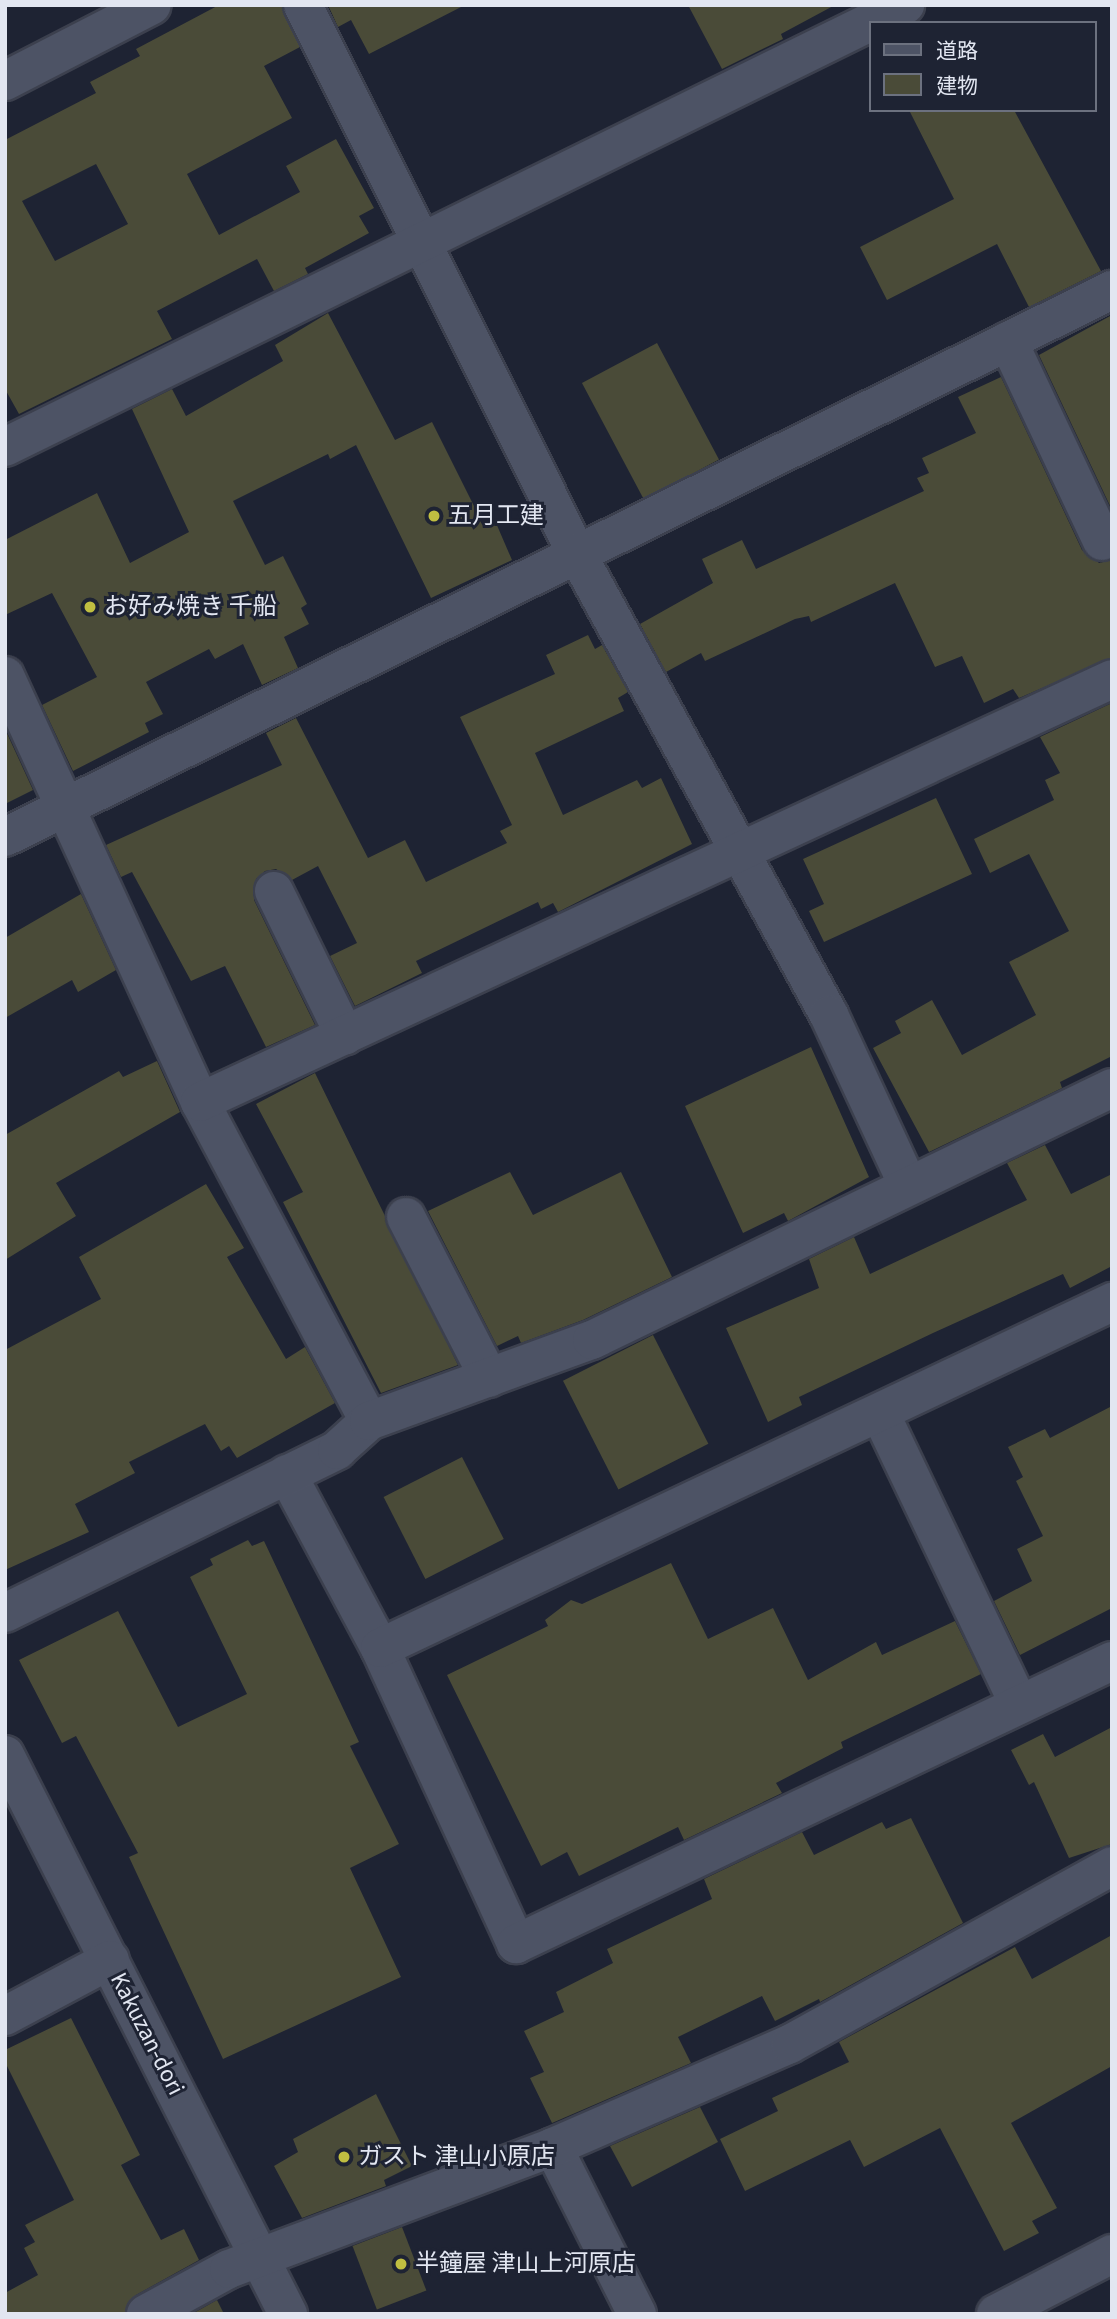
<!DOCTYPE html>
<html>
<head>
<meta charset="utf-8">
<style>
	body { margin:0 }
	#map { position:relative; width:1117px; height:2319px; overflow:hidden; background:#1e2333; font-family:"Source Sans 3","Noto Sans JP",sans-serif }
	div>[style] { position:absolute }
	.building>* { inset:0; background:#4a4b38; transform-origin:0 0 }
	.roads { filter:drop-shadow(2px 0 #3c404e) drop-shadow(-2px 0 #3c404e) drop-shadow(0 2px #3c404e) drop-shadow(0 -2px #3c404e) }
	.minor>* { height:38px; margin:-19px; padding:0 19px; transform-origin:19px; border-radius:19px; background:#4d5365 }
	.dots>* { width:19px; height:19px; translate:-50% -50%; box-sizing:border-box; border:4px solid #1e2333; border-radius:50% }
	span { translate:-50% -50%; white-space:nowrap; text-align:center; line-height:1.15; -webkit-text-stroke:6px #1e2333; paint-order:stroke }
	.poi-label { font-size:24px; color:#e2e6f1 }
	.left { translate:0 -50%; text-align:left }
	.street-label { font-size:24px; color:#e2e6f1 }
	.frame { position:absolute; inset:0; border:7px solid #e2e6f1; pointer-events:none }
	.legend { position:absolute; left:869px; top:21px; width:228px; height:91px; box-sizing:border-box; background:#1e2333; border:2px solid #6c717f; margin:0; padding:9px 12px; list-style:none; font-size:21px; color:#e2e6f1 }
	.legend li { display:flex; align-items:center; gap:14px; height:35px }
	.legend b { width:35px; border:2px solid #6c717f }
</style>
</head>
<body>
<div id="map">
	<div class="building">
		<i style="clip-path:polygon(evenodd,219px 5px,281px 5px,300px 47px,264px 66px,292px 118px,187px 174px,219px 235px,300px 192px,286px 166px,336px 139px,374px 208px,359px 216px,369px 233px,305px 268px,308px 274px,274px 291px,257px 259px,157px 311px,172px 339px,19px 414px,5px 389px,5px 140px,96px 93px,90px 82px,140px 56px,136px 49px,219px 5px,96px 164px,128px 224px,55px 261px,22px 201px,96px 164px)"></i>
		<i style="clip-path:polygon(328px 5px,465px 5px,369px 54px,351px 20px,338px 27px)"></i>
		<i style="clip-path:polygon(688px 5px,835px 5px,781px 34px,783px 39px,722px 69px)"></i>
		<i style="clip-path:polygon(909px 110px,1014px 110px,1101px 271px,1029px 307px,997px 244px,887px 300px,860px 247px,954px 199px)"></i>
		<i style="clip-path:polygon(328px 313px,395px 440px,432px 422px,484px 526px,496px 523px,512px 560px,431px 598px,356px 445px,330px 459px,328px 454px,233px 501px,265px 565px,283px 556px,307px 604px,301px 608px,309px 624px,284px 637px,298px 668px,262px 685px,243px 644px,215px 659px,209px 649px,146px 682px,163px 714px,145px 723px,149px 732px,73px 771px,42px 705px,97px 677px,52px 593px,5px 615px,5px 540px,97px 493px,130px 563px,189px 532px,132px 409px,172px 389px,186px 416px,283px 361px,275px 345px)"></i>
		<i style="clip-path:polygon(1112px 315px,1112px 510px,1039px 355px)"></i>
		<i style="left:657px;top:343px;width:132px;height:85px;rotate:62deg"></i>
		<i style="clip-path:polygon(1001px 377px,1082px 550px,1099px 563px,1112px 560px,1112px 658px,1019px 698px,1013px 689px,984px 703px,962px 656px,935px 667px,895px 583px,811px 622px,809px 616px,795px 619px,705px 661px,701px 653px,666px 672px,640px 624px,713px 583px,702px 559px,742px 540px,756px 569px,924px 491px,917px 478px,929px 473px,922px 458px,976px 433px,958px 397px)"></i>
		<i style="clip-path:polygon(588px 635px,595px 649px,602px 645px,628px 692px,618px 698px,624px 711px,535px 753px,563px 815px,637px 780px,642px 788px,661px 778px,692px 844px,558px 912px,553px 903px,541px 909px,538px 902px,416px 961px,422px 973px,355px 1006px,330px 956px,357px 943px,318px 866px,292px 880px,276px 869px,265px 871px,256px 879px,254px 900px,315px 1025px,266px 1047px,225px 966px,191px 981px,132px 872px,121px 877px,106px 845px,282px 765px,266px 733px,296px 718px,368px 858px,405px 840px,426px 882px,507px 843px,500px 831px,512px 825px,460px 717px,555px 674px,546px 655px)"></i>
		<i style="clip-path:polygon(1112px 703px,1112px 1056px,1060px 1082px,1062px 1088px,929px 1152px,873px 1048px,901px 1033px,895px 1021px,932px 1000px,962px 1055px,1036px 1015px,1009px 962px,1069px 931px,1029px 854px,990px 873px,974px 839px,1054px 800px,1045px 780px,1060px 773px,1040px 737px)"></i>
		<i style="clip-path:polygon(5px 729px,33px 790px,5px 804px)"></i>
		<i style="clip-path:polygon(936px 798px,972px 874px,824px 942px,809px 911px,824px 904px,803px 859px)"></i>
		<i style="clip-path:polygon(81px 894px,116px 970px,78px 992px,72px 980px,5px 1018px,5px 938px)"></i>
		<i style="clip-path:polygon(811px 1047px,869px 1177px,788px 1221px,784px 1213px,743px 1233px,685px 1106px)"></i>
		<i style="clip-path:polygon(157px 1061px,180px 1112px,56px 1183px,76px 1216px,5px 1260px,5px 1135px,119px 1071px,123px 1077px)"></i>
		<i style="clip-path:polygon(315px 1073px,458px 1365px,381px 1393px,283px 1202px,303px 1192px,256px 1104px)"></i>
		<i style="clip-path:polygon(1045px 1145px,1071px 1194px,1112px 1174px,1112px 1266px,1070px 1288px,1063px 1274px,933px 1333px,799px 1397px,802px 1405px,768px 1422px,726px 1328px,819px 1288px,809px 1259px,854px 1237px,870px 1274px,1027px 1200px,1007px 1163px)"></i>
		<i style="clip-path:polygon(510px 1172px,533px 1215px,621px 1172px,672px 1277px,583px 1320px,521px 1343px,518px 1336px,497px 1346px,428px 1211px)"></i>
		<i style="clip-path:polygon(206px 1184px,244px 1248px,227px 1257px,286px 1359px,305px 1347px,335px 1403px,237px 1458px,229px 1446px,221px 1451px,205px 1424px,129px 1462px,135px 1473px,75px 1504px,89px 1532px,5px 1570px,5px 1350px,101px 1299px,79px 1257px)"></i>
		<i style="left:653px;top:1335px;width:122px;height:101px;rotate:63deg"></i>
		<i style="clip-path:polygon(1112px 1406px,1112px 1608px,1020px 1655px,994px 1601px,1032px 1581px,1017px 1549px,1043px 1536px,1016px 1481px,1023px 1477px,1008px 1447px,1045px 1429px,1050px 1438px)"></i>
		<i style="left:462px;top:1457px;width:92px;height:88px;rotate:63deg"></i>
		<i style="clip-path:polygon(248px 1540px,252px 1546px,264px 1541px,359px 1742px,350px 1746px,399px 1844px,350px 1868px,401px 1977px,223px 2059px,129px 1857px,138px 1853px,76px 1736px,62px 1743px,19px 1660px,118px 1611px,178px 1727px,247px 1694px,190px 1577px,213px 1565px,210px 1559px)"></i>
		<i style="clip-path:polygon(671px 1563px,708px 1639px,773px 1608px,808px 1680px,876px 1642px,882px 1655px,955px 1621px,981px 1674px,841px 1742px,843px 1748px,776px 1783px,782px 1793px,684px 1840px,678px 1827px,579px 1876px,567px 1852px,541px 1866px,447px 1675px,548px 1626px,545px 1620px,571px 1600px,582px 1604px)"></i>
		<i style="clip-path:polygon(1112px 1727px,1112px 1844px,1069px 1858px,1034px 1782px,1029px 1785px,1011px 1750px,1043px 1734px,1055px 1757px)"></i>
		<i style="clip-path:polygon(911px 1818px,963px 1923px,820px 2002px,819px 1999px,775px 2021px,762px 1996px,678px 2037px,691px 2063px,552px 2123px,530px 2078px,544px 2072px,524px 2031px,564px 2012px,556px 1992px,613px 1963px,607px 1949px,712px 1899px,704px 1879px,802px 1832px,814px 1855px,882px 1822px,886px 1829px)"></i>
		<i style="clip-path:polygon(1112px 1935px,1112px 2066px,1011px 2123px,1057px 2208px,1032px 2221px,1039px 2233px,1004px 2251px,940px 2128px,864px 2167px,850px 2140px,745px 2191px,720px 2139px,778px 2111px,772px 2098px,849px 2062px,839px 2042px,1015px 1947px,1032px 1979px)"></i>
		<i style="clip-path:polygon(71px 2018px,140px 2155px,121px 2165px,161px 2240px,184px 2229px,199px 2260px,136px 2295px,124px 2314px,5px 2314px,5px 2293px,38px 2275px,24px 2248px,35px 2242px,25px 2225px,74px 2200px,5px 2062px,5px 2050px)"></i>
		<i style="clip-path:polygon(376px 2094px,412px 2166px,384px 2180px,386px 2186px,302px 2218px,274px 2166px,298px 2152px,293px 2139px)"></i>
		<i style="clip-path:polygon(700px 2107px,718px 2142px,632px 2187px,610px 2146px)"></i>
		<i style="left:402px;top:2227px;width:68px;height:53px;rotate:69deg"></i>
		<i style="clip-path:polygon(217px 2300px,224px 2314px,192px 2314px)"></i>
	</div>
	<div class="roads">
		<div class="minor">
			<i style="left:303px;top:5px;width:614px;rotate:63.48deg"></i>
			<i style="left:577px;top:554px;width:525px;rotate:61.34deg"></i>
			<i style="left:829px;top:1015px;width:187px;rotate:65.1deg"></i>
			<i style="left:5px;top:81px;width:165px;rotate:-27.3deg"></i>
			<i style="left:1008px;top:341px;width:221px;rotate:64.8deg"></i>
			<i style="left:5px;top:447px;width:1003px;rotate:-26.16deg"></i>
			<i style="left:5px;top:676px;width:469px;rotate:65.4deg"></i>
			<i style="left:200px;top:1102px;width:361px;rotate:62.1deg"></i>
			<i style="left:5px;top:837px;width:1235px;rotate:-26.3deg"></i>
			<i style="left:274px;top:891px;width:161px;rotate:63.9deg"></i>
			<i style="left:200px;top:1102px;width:1005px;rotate:-24.88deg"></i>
			<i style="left:406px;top:1217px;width:181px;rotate:62.7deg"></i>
			<i style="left:880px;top:1413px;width:322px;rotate:64.5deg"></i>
			<i style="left:287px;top:1474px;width:197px;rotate:61.9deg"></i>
			<i style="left:380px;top:1648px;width:326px;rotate:65.3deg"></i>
			<i style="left:516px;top:1944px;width:660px;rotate:-25.4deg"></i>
			<i style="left:5px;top:1613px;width:370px;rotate:-26.1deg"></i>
			<i style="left:337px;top:1450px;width:43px;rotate:-42.2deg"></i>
			<i style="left:369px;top:1421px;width:237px;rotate:-20deg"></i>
			<i style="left:592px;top:1340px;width:578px;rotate:-25.86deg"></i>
			<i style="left:380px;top:1648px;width:810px;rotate:-25.3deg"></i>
			<i style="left:5px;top:1755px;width:627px;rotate:63.15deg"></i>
			<i style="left:5px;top:2016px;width:119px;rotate:-28.1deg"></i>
			<i style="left:553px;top:2147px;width:187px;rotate:63.3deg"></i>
			<i style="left:146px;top:2314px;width:94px;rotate:-28.5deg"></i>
			<i style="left:229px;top:2269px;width:346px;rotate:-20.6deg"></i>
			<i style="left:553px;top:2147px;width:258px;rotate:-23.5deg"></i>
			<i style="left:790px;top:2044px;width:368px;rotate:-28.9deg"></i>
			<i style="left:996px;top:2314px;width:131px;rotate:-27.3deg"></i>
		</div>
	</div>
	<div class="dots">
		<i style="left:434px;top:516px;background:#c0be41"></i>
		<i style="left:90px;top:607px;background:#c0be41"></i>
		<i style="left:344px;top:2157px;background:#c0be41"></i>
		<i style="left:401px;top:2264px;background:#c0be41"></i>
	</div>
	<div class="poi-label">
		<span class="left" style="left:448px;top:516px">五月工建</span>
		<span class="left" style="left:104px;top:607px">お好み焼き 千船</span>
		<span class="left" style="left:358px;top:2157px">ガスト 津山小原店</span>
		<span class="left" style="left:415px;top:2264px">半鐘屋 津山上河原店</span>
	</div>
	<div class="street-label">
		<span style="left:147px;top:2034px;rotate:63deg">Kakuzan-dori</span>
	</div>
	<div class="frame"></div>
	<ul class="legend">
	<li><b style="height:9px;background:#4d5365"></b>道路</li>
	<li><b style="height:19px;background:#4a4b38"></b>建物</li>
	</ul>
</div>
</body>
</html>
